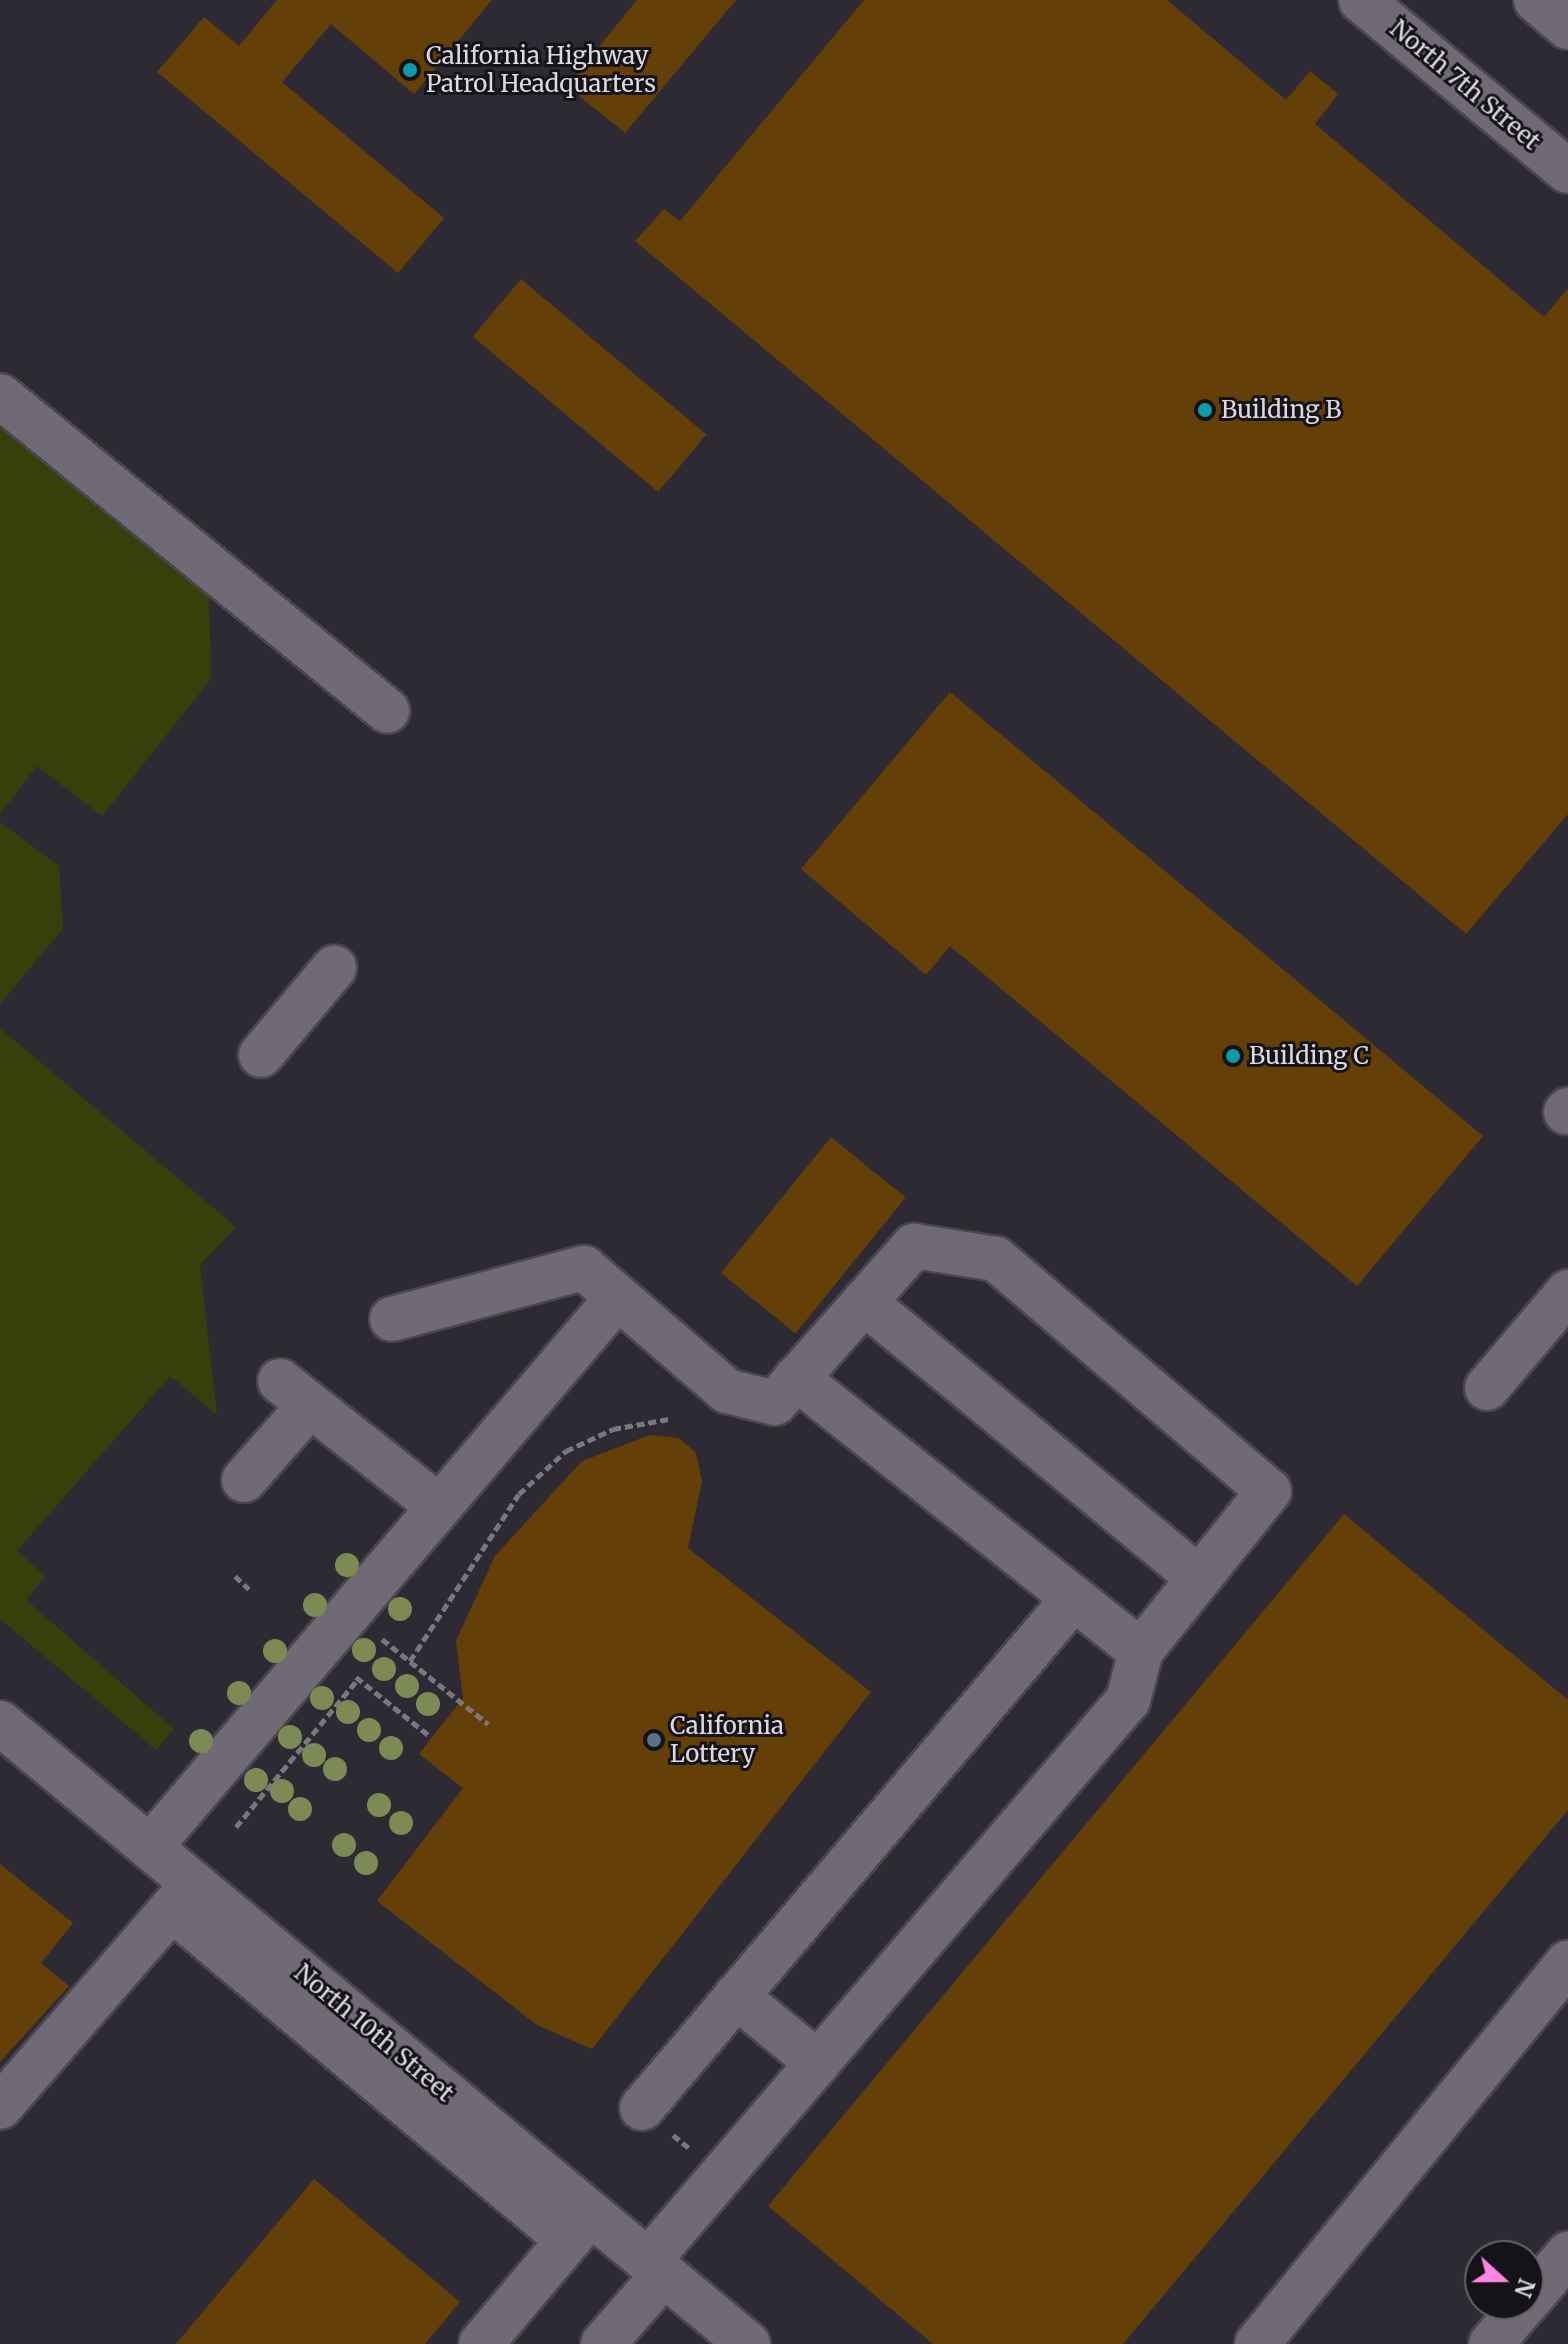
<!DOCTYPE html>
<html>
<head>
<meta charset="utf-8">
<style>
	body { margin:0 }
	#map { position:relative; width:1568px; height:2344px; overflow:hidden; background:#2e2a34; font-family:Merriweather,serif }
	div>[style] { position:absolute }
	.green>* { inset:0; background:#35400b }
	.building>* { inset:0; background:#653f08; transform-origin:0 0 }
	.path>* { height:5px; margin-top:-2.5px; transform-origin:0; background:repeating-linear-gradient(90deg,#7b7780 0 8px,transparent 0 12px) }
	.roads { filter:drop-shadow(2px 0 #49464e) drop-shadow(-2px 0 #49464e) drop-shadow(0 2px #49464e) drop-shadow(0 -2px #49464e) }
	.minor>* { height:44px; margin:-22px; padding:0 22px; transform-origin:22px; border-radius:22px; background:#6f6a76 }
	.trees>* { width:24px; height:24px; margin:-12px; border-radius:50%; background:#7d8a54 }
	.dots>* { width:22px; height:22px; translate:-50% -50%; box-sizing:border-box; border:4px solid #151318; border-radius:50% }
	span { translate:-50% -50%; white-space:nowrap; text-align:center; line-height:1.15; -webkit-text-stroke:6px #151318; paint-order:stroke }
	.poi-label { font-size:24px; color:#dcd9e0 }
	.left { translate:0 -50%; text-align:left }
	.street-label { font-size:24px; color:#dcd9e0 }
	.north { position:absolute; left:1464px; top:2240px; width:80px; height:80px; box-sizing:border-box; background:#151318; border:2px solid #656268; border-radius:50%; rotate:111deg; font-size:22px; font-weight:700; line-height:32px; text-align:center; color:#dcd9e0 }
	.north::after { content:''; display:block; margin:auto; width:28px; height:36px; background:#fd86e2; clip-path:polygon(50% 0,100% 100%,50% 72%,0 100%) }
</style>
</head>
<body>
<div id="map">
	<div class="green">
		<i style="clip-path:polygon(0 417px,209px 597px,211px 679px,102px 816px,37px 766px,0 814px)"></i>
		<i style="clip-path:polygon(0 822px,59px 866px,63px 929px,0 1004px)"></i>
		<i style="clip-path:polygon(0 1028px,236px 1227px,200px 1265px,217px 1415px,170px 1376px,17px 1551px,46px 1576px,26px 1600px,174px 1729px,156px 1750px,0 1619px)"></i>
	</div>
	<div class="building">
		<i style="clip-path:polygon(277px 0,492px 0,414px 94px,331px 24px,282px 82px,444px 218px,398px 273px,157px 72px,204px 17px,239px 46px)"></i>
		<i style="clip-path:polygon(637px 0,736px 0,625px 133px,567px 86px)"></i>
		<i style="clip-path:polygon(864px 0,1167px 0,1286px 100px,1310px 71px,1338px 94px,1315px 124px,1544px 317px,1568px 288px,1568px 814px,1466px 934px,635px 241px,664px 209px,680px 221px)"></i>
		<i style="left:521px;top:279px;width:242px;height:75px;rotate:40deg"></i>
		<i style="clip-path:polygon(950px 692px,1483px 1136px,1357px 1286px,950px 946px,926px 975px,801px 869px)"></i>
		<i style="left:831px;top:1137px;width:96px;height:175px;rotate:39deg"></i>
		<i style="clip-path:polygon(650px 1435px,679px 1438px,696px 1453px,702px 1481px,688px 1548px,871px 1692px,592px 2049px,537px 2025px,377px 1901px,463px 1788px,419px 1754px,463px 1698px,456px 1641px,495px 1556px,582px 1461px)"></i>
		<i style="clip-path:polygon(1344px 1514px,1568px 1700px,1568px 1810px,1123px 2344px,933px 2344px,768px 2206px)"></i>
		<i style="clip-path:polygon(0 1864px,73px 1923px,41px 1963px,69px 1986px,0 2062px)"></i>
		<i style="clip-path:polygon(314px 2179px,460px 2302px,425px 2344px,176px 2344px)"></i>
	</div>
	<div class="path">
		<i style="left:235px;top:1576px;width:19px;rotate:43deg"></i>
		<i style="left:382px;top:1639px;width:136px;rotate:38.7deg"></i>
		<i style="left:410px;top:1661px;width:199px;rotate:-56.9deg"></i>
		<i style="left:519px;top:1494px;width:64px;rotate:-42.5deg"></i>
		<i style="left:566px;top:1451px;width:52px;rotate:-25.1deg"></i>
		<i style="left:613px;top:1429px;width:57px;rotate:-10.1deg"></i>
		<i style="left:356px;top:1677px;width:96px;rotate:38.7deg"></i>
		<i style="left:236px;top:1827px;width:192px;rotate:-50.5deg"></i>
		<i style="left:673px;top:2135px;width:22px;rotate:39deg"></i>
	</div>
	<div class="roads">
		<div class="minor">
			<i style="left:1361px;top:0;width:268px;rotate:39.6deg"></i>
			<i style="left:1536px;top:0;width:42px;rotate:40.2deg"></i>
			<i style="left:0;top:396px;width:499px;rotate:39.1deg"></i>
			<i style="left:261px;top:1055px;width:114px;rotate:-50deg"></i>
			<i style="left:1566px;top:1112px;width:3px;rotate:-45deg"></i>
			<i style="left:864px;top:1302px;width:434px;rotate:39.5deg"></i>
			<i style="left:392px;top:1319px;width:199px;rotate:-14.9deg"></i>
			<i style="left:584px;top:1268px;width:189px;rotate:40.7deg"></i>
			<i style="left:727px;top:1391px;width:49px;rotate:14deg"></i>
			<i style="left:775px;top:1403px;width:210px;rotate:-48.5deg"></i>
			<i style="left:914px;top:1246px;width:83px;rotate:9deg"></i>
			<i style="left:996px;top:1259px;width:358px;rotate:40.4deg"></i>
			<i style="left:1269px;top:1491px;width:205px;rotate:128.7deg"></i>
			<i style="left:1141px;top:1651px;width:51px;rotate:104.9deg"></i>
			<i style="left:1128px;top:1700px;width:738px;rotate:130.55deg"></i>
			<i style="left:796px;top:1378px;width:440px;rotate:38.4deg"></i>
			<i style="left:280px;top:1381px;width:200px;rotate:38.3deg"></i>
			<i style="left:1487px;top:1388px;width:126px;rotate:-49.8deg"></i>
			<i style="left:244px;top:1480px;width:100px;rotate:-48.7deg"></i>
			<i style="left:0;top:1723px;width:972px;rotate:39.7deg"></i>
			<i style="left:150px;top:1847px;width:722px;rotate:-49.61deg"></i>
			<i style="left:172px;top:1909px;width:516px;rotate:39.89deg"></i>
			<i style="left:736px;top:1996px;width:106px;rotate:39.3deg"></i>
			<i style="left:0;top:2107px;width:290px;rotate:-49.1deg"></i>
			<i style="left:642px;top:2108px;width:668px;rotate:-49.73deg"></i>
			<i style="left:1528px;top:2301px;width:62px;rotate:-49.6deg"></i>
			<i style="left:481px;top:2344px;width:166px;rotate:-49.9deg"></i>
			<i style="left:603px;top:2344px;width:93px;rotate:-48.9deg"></i>
			<i style="left:1257px;top:2344px;width:492px;rotate:-50.8deg"></i>
			<i style="left:1491px;top:2344px;width:52px;rotate:-49.6deg"></i>
		</div>
	</div>
	<div class="trees">
		<i style="left:347px;top:1565px"></i>
		<i style="left:315px;top:1605px"></i>
		<i style="left:400px;top:1609px"></i>
		<i style="left:364px;top:1650px"></i>
		<i style="left:275px;top:1651px"></i>
		<i style="left:384px;top:1669px"></i>
		<i style="left:407px;top:1686px"></i>
		<i style="left:239px;top:1693px"></i>
		<i style="left:322px;top:1698px"></i>
		<i style="left:428px;top:1704px"></i>
		<i style="left:348px;top:1712px"></i>
		<i style="left:369px;top:1730px"></i>
		<i style="left:290px;top:1737px"></i>
		<i style="left:201px;top:1741px"></i>
		<i style="left:391px;top:1748px"></i>
		<i style="left:314px;top:1755px"></i>
		<i style="left:335px;top:1769px"></i>
		<i style="left:256px;top:1780px"></i>
		<i style="left:282px;top:1791px"></i>
		<i style="left:379px;top:1805px"></i>
		<i style="left:300px;top:1809px"></i>
		<i style="left:401px;top:1823px"></i>
		<i style="left:344px;top:1845px"></i>
		<i style="left:366px;top:1863px"></i>
	</div>
	<div class="dots">
		<i style="left:410px;top:70px;background:#0f9aa8"></i>
		<i style="left:1205px;top:410px;background:#0f9aa8"></i>
		<i style="left:1233px;top:1056px;background:#0f9aa8"></i>
		<i style="left:654px;top:1740px;background:#5c6f8a"></i>
	</div>
	<div class="poi-label">
		<span class="left" style="left:426px;top:70px">California Highway<br>Patrol Headquarters</span>
		<span class="left" style="left:1221px;top:410px">Building B</span>
		<span class="left" style="left:1249px;top:1056px">Building C</span>
		<span class="left" style="left:670px;top:1740px">California<br>Lottery</span>
	</div>
	<div class="street-label">
		<span style="left:1465px;top:85px;rotate:40deg">North 7th Street</span>
		<span style="left:374px;top:2033px;rotate:40deg">North 10th Street</span>
	</div>
	<div class="north">N</div>
</div>
</body>
</html>
